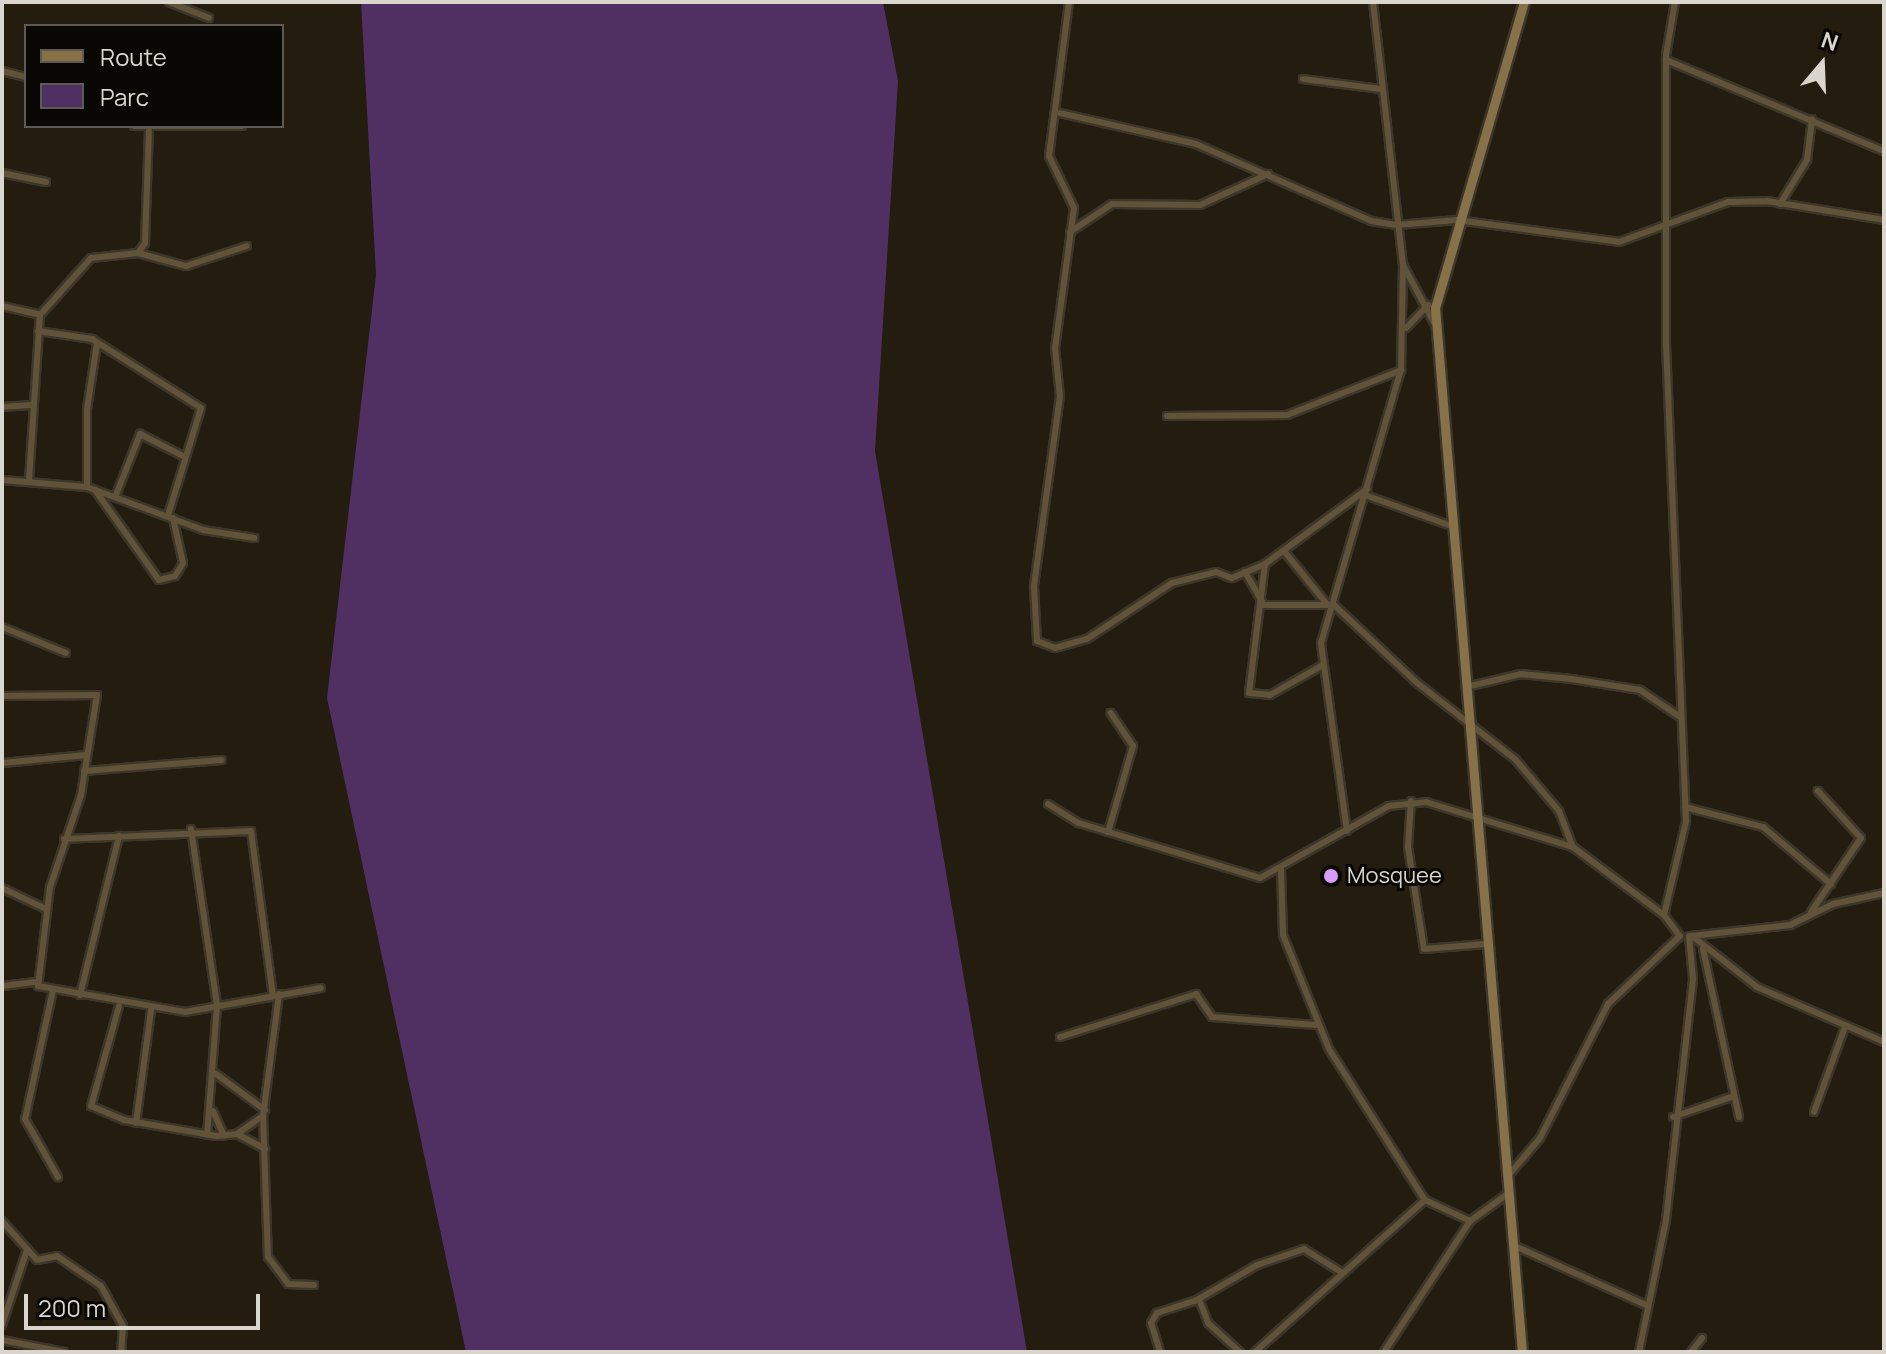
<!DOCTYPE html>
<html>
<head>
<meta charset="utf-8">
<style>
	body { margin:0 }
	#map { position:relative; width:1886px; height:1354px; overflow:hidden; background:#231c0f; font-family:Manrope,sans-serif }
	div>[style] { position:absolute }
	.green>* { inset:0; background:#502f62 }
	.roads { filter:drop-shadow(2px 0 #3d362a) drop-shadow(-2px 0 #3d362a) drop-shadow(0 2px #3d362a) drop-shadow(0 -2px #3d362a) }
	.street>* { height:6px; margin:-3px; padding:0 3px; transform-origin:3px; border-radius:3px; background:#60533a }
	.secondary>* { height:9px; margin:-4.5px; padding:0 4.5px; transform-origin:4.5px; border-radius:4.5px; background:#877148 }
	.dots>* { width:22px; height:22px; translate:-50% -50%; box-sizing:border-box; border:4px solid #090703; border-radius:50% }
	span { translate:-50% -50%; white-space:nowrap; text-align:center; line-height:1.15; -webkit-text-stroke:6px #090703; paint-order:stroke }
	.poi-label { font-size:22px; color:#dad5cd }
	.left { translate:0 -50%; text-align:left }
	.frame { position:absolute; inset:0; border:4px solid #dad5cd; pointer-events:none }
	.legend { position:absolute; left:24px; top:24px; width:260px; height:104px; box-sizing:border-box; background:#090703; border:2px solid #5d5954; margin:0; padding:10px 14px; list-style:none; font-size:24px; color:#dad5cd }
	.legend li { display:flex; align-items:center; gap:16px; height:40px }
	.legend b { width:40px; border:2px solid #5d5954 }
	.north { position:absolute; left:1782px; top:24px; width:80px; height:80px; -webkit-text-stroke:6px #090703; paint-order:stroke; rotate:19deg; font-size:22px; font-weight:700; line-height:32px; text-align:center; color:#dad5cd }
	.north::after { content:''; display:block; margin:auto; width:28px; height:36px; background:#dad5cd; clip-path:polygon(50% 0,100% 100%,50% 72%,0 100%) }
	.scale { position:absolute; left:24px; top:1294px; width:236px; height:36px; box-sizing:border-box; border:4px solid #dad5cd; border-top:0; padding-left:10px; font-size:24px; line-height:28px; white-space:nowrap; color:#dad5cd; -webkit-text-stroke:6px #090703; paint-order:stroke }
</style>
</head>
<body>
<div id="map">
	<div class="green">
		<i style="clip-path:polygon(361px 2px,883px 2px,898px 81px,875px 451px,1027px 1352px,466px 1352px,327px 698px,376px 275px)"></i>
	</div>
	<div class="roads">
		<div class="street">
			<i style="left:169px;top:2px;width:43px;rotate:21.8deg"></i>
			<i style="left:1069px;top:2px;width:155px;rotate:97.4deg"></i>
			<i style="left:1049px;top:156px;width:58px;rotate:64.3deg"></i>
			<i style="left:1074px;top:208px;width:141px;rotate:97.7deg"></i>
			<i style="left:1055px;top:348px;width:48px;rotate:84.1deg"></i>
			<i style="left:1060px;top:396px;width:193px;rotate:97.8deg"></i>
			<i style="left:1034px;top:587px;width:54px;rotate:86.8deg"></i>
			<i style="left:1037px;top:641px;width:19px;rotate:21deg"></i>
			<i style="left:1055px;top:648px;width:33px;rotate:-16deg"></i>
			<i style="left:1087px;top:639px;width:102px;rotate:-33.4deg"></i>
			<i style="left:1172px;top:583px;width:45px;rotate:-14deg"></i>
			<i style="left:1216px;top:572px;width:17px;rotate:21deg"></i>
			<i style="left:1232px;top:578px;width:36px;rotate:-23deg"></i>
			<i style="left:1265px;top:564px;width:127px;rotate:-36.3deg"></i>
			<i style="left:1373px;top:2px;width:265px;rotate:83.5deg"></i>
			<i style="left:1403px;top:265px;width:64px;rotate:61.8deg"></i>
			<i style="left:1666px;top:60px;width:236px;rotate:22.7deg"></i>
			<i style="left:2px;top:71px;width:25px;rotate:14deg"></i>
			<i style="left:1303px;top:79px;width:79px;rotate:7.3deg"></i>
			<i style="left:1060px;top:113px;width:139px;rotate:12.8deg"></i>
			<i style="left:1196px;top:144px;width:191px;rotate:23.7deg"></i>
			<i style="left:1371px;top:221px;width:26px;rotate:9deg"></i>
			<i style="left:1397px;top:225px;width:60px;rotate:-4.8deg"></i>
			<i style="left:1457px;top:220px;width:163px;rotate:7.7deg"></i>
			<i style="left:1619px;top:242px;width:116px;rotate:-20.2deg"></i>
			<i style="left:1728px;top:202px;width:39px;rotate:-1deg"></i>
			<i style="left:1767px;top:201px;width:119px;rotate:9.2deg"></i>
			<i style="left:134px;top:126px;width:108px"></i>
			<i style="left:2px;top:173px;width:45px;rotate:11.6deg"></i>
			<i style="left:1780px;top:204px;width:52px;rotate:-58.5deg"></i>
			<i style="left:1807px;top:160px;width:41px;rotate:-83deg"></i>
			<i style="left:1070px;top:232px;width:50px;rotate:-33.7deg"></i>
			<i style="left:1112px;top:204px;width:88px;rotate:0.7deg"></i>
			<i style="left:1200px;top:205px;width:75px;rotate:-24.5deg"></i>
			<i style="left:138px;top:253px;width:50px;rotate:15.2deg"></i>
			<i style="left:186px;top:266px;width:64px;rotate:-18.2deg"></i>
			<i style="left:2px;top:306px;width:39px;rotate:13deg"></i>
			<i style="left:1406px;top:328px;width:32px;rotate:-46deg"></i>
			<i style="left:38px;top:331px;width:55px;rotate:8.4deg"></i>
			<i style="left:92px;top:339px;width:129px;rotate:32.3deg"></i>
			<i style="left:201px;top:408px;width:112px;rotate:107.1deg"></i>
			<i style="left:2px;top:407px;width:29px;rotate:-4deg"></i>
			<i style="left:1167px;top:416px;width:120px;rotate:-0.5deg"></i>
			<i style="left:1287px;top:415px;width:123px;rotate:-21.5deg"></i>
			<i style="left:2px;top:480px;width:85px;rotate:4.7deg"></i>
			<i style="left:87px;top:487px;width:124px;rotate:20.3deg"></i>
			<i style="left:203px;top:530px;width:52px;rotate:8.9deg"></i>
			<i style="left:29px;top:480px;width:165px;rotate:-86.2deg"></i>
			<i style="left:40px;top:315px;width:76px;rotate:-48.2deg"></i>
			<i style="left:91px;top:258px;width:47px;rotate:-6.1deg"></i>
			<i style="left:138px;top:253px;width:12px;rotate:-55deg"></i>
			<i style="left:145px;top:243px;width:112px;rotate:-88deg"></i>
			<i style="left:87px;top:487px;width:78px;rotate:-90deg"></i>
			<i style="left:87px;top:409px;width:66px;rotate:-81.3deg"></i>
			<i style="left:95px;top:490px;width:110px;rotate:54.6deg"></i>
			<i style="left:159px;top:580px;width:16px;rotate:-14deg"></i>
			<i style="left:175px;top:576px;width:15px;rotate:-58deg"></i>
			<i style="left:183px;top:563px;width:46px;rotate:-102.5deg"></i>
			<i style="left:116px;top:495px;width:66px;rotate:-68.5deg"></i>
			<i style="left:140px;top:434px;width:48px;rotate:27.1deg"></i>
			<i style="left:1365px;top:495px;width:89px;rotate:19.7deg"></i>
			<i style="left:1284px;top:551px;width:67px;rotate:51.1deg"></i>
			<i style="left:1265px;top:564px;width:130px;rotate:97.1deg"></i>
			<i style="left:1249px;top:693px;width:21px;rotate:5deg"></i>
			<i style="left:1270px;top:695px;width:61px;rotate:-29.5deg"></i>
			<i style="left:1245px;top:572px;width:34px;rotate:60deg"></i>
			<i style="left:1261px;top:605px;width:73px"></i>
			<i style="left:1334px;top:605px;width:112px;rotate:43.2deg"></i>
			<i style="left:1416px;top:682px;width:125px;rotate:37.9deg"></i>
			<i style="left:1515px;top:759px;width:68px;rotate:49.8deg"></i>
			<i style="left:1559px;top:811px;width:39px;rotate:69deg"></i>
			<i style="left:2px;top:627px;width:69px;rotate:22.1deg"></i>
			<i style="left:1466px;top:687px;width:57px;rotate:-13.3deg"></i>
			<i style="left:1521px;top:674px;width:51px;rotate:5.6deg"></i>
			<i style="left:1572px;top:679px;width:69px;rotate:9.2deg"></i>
			<i style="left:1640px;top:690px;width:48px;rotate:34deg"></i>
			<i style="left:2px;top:696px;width:95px;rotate:-0.6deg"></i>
			<i style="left:97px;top:695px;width:101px;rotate:99.1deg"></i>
			<i style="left:81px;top:795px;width:97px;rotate:108.6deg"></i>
			<i style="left:50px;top:887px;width:100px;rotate:96.9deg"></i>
			<i style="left:38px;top:986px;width:149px;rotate:10deg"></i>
			<i style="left:185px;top:1012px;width:138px;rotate:-10deg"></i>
			<i style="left:2px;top:763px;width:85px;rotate:-5.4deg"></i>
			<i style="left:84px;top:771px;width:138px;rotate:-4.6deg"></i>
			<i style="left:1411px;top:801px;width:46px;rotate:93.7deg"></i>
			<i style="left:1408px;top:847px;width:103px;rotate:81.1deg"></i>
			<i style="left:1424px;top:949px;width:62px;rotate:-4.6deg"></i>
			<i style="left:1048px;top:804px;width:36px;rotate:32deg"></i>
			<i style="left:1079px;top:823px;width:189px;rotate:16.9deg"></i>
			<i style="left:1260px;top:878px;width:148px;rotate:-29.2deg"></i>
			<i style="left:1389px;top:806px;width:37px;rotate:-6deg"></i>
			<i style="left:1426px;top:802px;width:154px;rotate:17deg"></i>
			<i style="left:1573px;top:847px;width:114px;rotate:36.8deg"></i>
			<i style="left:1664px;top:915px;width:26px;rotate:53deg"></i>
			<i style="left:1680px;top:936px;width:99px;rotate:136.6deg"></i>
			<i style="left:1608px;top:1004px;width:150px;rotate:116.9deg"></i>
			<i style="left:1540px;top:1138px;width:51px;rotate:130.2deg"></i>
			<i style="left:1685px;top:807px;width:81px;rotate:14.4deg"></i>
			<i style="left:1763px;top:827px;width:89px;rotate:40deg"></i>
			<i style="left:191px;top:829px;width:179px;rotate:81.6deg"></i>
			<i style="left:217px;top:1006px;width:129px;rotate:94.4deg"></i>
			<i style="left:1347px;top:831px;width:190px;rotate:-97.9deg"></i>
			<i style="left:1321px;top:643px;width:284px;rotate:-73.7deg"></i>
			<i style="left:1401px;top:370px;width:105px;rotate:-88.9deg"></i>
			<i style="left:1108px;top:832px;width:90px;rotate:-73.8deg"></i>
			<i style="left:1133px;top:746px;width:40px;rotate:-124deg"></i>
			<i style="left:64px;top:839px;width:187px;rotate:-2.4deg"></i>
			<i style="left:251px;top:831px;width:165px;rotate:82.4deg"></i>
			<i style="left:1281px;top:870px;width:65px;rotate:88.2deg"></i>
			<i style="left:1283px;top:935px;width:123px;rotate:68deg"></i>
			<i style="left:1329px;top:1049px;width:179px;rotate:57.6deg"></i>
			<i style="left:1425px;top:1200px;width:50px;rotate:25deg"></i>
			<i style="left:2px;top:888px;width:49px;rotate:25.5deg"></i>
			<i style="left:1811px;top:912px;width:89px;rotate:-56deg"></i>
			<i style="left:1861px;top:838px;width:64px;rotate:-132.5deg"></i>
			<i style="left:1664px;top:915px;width:97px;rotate:-76.8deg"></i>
			<i style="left:1686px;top:821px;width:475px;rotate:-92.4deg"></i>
			<i style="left:1666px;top:346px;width:291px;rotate:-90deg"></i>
			<i style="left:1666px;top:55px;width:54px;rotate:-80.4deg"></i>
			<i style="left:1691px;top:936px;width:100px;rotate:-6.3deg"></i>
			<i style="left:1790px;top:925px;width:48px;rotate:-26deg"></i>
			<i style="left:1833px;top:904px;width:52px;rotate:-12.2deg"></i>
			<i style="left:1692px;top:936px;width:83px;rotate:38.1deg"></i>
			<i style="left:1757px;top:987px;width:138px;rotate:23.4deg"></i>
			<i style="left:1703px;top:949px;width:172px;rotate:77.9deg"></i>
			<i style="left:2px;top:986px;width:34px;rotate:-7deg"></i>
			<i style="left:53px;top:990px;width:132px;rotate:102.2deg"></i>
			<i style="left:25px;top:1119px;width:67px;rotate:60.4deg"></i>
			<i style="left:80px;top:995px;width:164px;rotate:-76.2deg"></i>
			<i style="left:119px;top:1006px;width:104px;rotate:105.6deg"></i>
			<i style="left:91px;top:1106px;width:36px;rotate:23deg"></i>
			<i style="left:124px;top:1120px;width:94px;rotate:9.8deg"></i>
			<i style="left:217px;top:1136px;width:20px;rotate:-6deg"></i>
			<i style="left:237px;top:1134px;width:32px;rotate:-35deg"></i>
			<i style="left:263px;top:1116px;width:123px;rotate:-82.5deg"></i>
			<i style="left:1060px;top:1037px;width:143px;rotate:-17.5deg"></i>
			<i style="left:1196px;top:994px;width:28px;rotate:55deg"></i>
			<i style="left:1212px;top:1017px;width:104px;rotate:4.4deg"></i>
			<i style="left:216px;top:1074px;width:61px;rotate:36.3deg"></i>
			<i style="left:213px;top:1111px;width:27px;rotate:66deg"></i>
			<i style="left:1814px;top:1112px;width:90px;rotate:-70deg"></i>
			<i style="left:263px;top:1116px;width:141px;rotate:88deg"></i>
			<i style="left:268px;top:1257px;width:34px;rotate:53deg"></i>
			<i style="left:288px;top:1284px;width:26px;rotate:2deg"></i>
			<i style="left:1673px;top:1117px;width:61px;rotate:-19deg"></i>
			<i style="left:136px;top:1123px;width:114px;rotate:-82.4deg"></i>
			<i style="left:237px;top:1134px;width:32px;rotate:28deg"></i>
			<i style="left:2px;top:1221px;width:52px;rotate:48.1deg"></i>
			<i style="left:37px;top:1260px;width:20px;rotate:-11deg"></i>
			<i style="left:57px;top:1256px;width:53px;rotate:34.3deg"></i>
			<i style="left:101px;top:1286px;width:46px;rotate:61.2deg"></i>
			<i style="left:123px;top:1326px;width:26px;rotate:94deg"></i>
			<i style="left:1515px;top:1246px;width:146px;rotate:24.3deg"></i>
			<i style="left:1199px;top:1299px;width:26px;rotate:69deg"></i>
			<i style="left:1208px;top:1323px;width:43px;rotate:42.2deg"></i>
			<i style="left:2px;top:1325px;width:79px;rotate:-71.6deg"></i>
			<i style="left:2px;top:1340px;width:63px;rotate:11deg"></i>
			<i style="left:1160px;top:1352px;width:30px;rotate:-107deg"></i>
			<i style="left:1151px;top:1323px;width:12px;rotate:-59deg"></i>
			<i style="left:1157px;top:1313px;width:40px;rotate:-18deg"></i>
			<i style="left:1195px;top:1301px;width:72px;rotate:-30.1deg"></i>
			<i style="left:1257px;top:1265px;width:50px;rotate:-18.8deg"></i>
			<i style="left:1304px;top:1249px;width:44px;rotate:31.9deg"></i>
			<i style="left:1255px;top:1352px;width:228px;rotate:-41.8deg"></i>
			<i style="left:1384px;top:1352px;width:157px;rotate:-56.7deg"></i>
			<i style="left:1470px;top:1221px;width:48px;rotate:-35.7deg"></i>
			<i style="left:1639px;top:1352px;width:135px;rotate:-78.4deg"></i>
			<i style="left:1666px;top:1220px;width:243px;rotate:-83.6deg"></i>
			<i style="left:1693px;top:979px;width:43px;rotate:-95.3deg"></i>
			<i style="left:1691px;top:1352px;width:18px;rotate:-52deg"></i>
		</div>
		<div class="secondary">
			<i style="left:1522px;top:1352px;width:1048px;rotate:-94.76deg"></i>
			<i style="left:1435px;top:308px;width:319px;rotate:-73.8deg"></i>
		</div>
	</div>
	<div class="dots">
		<i style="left:1331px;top:876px;background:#d79bf9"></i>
	</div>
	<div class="poi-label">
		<span class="left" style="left:1347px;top:876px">Mosquee</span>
	</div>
	<div class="frame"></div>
	<ul class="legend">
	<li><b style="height:10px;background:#877148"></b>Route</li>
	<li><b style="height:22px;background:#502f62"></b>Parc</li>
	</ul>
	<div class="north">N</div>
	<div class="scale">200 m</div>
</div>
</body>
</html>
